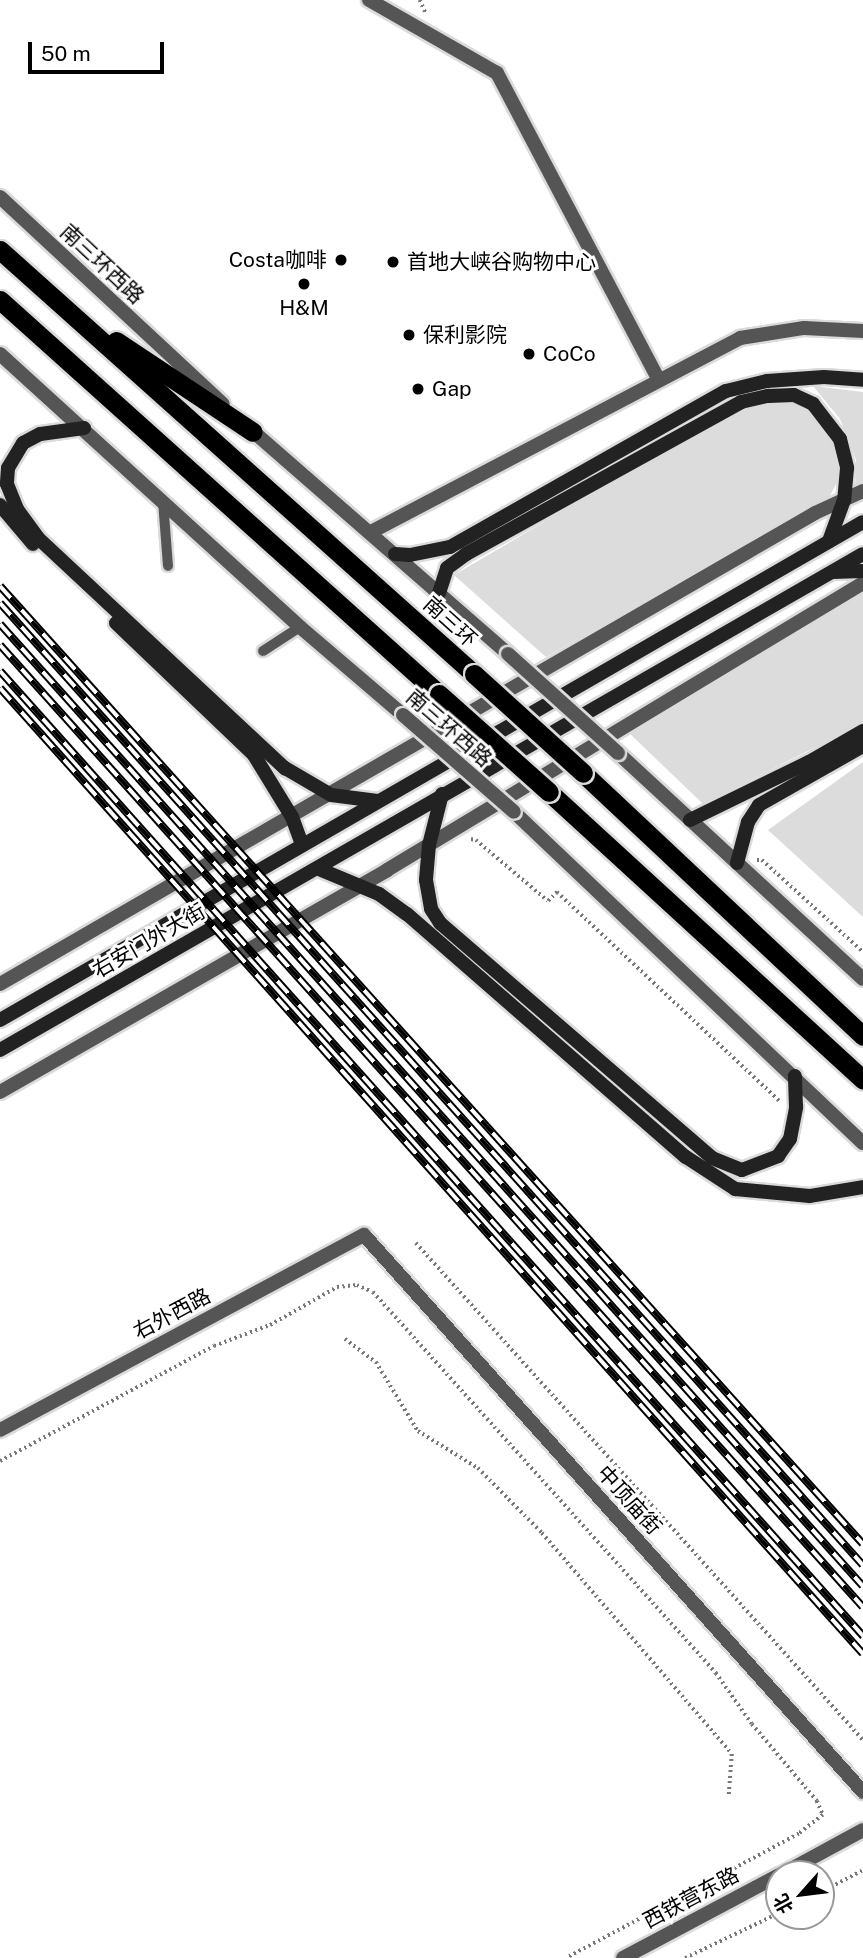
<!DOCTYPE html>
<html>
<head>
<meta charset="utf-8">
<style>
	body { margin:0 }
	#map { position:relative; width:863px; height:1958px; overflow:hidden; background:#fff; font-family:"Public Sans","Noto Sans SC",sans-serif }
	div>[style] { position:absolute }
	.green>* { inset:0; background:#dcdcdc }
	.path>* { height:3.5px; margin-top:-1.75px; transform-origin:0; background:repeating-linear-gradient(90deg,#777 0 2px,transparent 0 5.5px) }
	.roads { filter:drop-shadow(2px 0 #dbdbdb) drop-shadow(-2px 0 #dbdbdb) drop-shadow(0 2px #dbdbdb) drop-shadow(0 -2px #dbdbdb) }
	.service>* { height:10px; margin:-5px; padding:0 5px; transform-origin:5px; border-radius:5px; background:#555 }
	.minor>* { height:14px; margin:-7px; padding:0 7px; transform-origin:7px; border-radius:7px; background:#555 }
	.tertiary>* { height:14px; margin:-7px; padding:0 7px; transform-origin:7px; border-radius:7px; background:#555 }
	.secondary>* { height:14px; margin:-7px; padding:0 7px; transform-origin:7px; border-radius:7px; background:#222 }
	.trunk>* { height:19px; margin:-9.5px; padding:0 9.5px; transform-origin:9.5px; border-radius:9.5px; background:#000 }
	.rail>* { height:8px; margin-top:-4px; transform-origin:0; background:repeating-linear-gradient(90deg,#fff 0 16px,#000 0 32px); box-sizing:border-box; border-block:2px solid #000 }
	.bridges { filter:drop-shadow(2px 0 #dbdbdb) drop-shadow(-2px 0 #dbdbdb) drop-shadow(0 2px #dbdbdb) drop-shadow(0 -2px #dbdbdb) }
	.tertiary-bridge>* { height:14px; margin:-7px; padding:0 7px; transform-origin:7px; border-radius:7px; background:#555 }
	.trunk-bridge>* { height:19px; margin:-9.5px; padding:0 9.5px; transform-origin:9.5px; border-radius:9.5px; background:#000 }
	.dots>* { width:19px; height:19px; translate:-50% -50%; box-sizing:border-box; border:4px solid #fff; border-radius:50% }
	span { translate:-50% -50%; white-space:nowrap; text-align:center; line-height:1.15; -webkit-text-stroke:6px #fff; paint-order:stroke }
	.poi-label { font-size:21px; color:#000 }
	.right { translate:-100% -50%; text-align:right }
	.left { translate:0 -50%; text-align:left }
	.street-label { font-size:21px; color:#000 }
	.north { position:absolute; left:765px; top:1860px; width:70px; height:70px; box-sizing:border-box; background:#fff; border:2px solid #999; border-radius:50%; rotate:242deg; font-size:19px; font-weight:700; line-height:28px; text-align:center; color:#000 }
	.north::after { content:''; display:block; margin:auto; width:24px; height:32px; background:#000; clip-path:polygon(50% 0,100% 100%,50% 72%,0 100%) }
	.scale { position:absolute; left:28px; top:42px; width:136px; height:32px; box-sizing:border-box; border:4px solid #000; border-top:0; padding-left:9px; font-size:21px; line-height:24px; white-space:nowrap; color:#000; -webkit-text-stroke:5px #fff; paint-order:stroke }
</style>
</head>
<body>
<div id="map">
	<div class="green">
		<i style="clip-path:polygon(813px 386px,863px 392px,863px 486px,855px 491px,856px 460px,840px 419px)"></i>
		<i style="clip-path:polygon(791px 398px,810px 407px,835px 440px,841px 474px,829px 498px,546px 657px,454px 575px,742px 406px)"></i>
		<i style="clip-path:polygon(863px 594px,863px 723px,703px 804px,627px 731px)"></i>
		<i style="clip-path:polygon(863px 762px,863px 917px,768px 830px)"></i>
	</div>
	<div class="path">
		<i style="left:420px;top:0;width:15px;rotate:67deg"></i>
		<i style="left:471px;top:839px;width:5px;rotate:11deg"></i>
		<i style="left:476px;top:840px;width:94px;rotate:40.3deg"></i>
		<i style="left:548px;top:901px;width:13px;rotate:-45deg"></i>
		<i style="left:557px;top:892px;width:307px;rotate:43.2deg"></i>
		<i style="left:757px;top:860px;width:5px"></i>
		<i style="left:762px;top:860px;width:137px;rotate:42.3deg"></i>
		<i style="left:416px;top:1243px;width:668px;rotate:48.03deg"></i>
		<i style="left:345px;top:1339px;width:39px;rotate:37deg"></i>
		<i style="left:376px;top:1362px;width:81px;rotate:58.7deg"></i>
		<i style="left:418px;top:1431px;width:70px;rotate:31.7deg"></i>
		<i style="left:478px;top:1468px;width:91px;rotate:45.4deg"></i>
		<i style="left:542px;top:1533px;width:291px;rotate:49.3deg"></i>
		<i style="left:732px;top:1754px;width:41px;rotate:94.2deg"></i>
		<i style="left:0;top:1461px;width:243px;rotate:-28.3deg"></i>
		<i style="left:214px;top:1346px;width:60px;rotate:-20.6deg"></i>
		<i style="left:270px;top:1325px;width:77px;rotate:-29.6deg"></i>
		<i style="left:337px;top:1287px;width:20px;rotate:-6deg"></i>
		<i style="left:357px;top:1285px;width:17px;rotate:24deg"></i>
		<i style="left:373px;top:1292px;width:513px;rotate:48deg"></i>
		<i style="left:716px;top:1673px;width:62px;rotate:54.8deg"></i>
		<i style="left:752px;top:1724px;width:101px;rotate:49.8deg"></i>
		<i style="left:817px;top:1801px;width:15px;rotate:67deg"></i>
		<i style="left:823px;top:1815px;width:31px;rotate:142deg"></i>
		<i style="left:799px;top:1834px;width:263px;rotate:151.9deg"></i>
		<i style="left:821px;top:1892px;width:47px;rotate:-27.6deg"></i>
		<i style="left:685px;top:1958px;width:104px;rotate:-25.6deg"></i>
	</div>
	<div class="roads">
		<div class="service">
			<i style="left:163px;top:501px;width:65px;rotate:85.6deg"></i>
			<i style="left:263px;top:651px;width:44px;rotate:-33deg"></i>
		</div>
		<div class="minor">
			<i style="left:369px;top:0;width:147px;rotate:29.7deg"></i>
			<i style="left:497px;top:73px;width:347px;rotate:62.2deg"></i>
			<i style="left:371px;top:532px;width:417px;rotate:-27.7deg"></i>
			<i style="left:740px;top:338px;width:65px;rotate:-8.9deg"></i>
			<i style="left:804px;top:328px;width:59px;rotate:2.9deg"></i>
		</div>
		<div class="tertiary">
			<i style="left:0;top:197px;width:304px;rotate:42.9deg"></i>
			<i style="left:0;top:354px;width:406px;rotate:42.3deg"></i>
			<i style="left:300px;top:627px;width:135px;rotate:40.5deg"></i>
			<i style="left:248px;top:427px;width:345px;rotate:41.1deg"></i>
			<i style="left:618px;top:753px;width:333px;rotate:42.7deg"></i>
			<i style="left:514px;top:812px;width:481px;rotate:43.5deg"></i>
			<i style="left:0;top:984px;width:941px;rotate:-30.02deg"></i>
			<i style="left:815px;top:513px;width:53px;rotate:-24.6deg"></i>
			<i style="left:0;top:1092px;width:446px;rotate:-29.8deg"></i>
			<i style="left:387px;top:870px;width:556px;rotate:-31.09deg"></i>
			<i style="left:0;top:1430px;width:413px;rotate:-28.2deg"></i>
			<i style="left:364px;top:1235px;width:748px;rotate:48.14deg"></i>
			<i style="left:782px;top:1874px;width:92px;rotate:-28.5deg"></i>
			<i style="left:623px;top:1958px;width:177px;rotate:-28deg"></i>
		</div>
		<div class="secondary">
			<i style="left:84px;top:428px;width:44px;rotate:172.2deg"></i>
			<i style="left:40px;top:434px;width:19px;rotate:152deg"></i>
			<i style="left:23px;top:443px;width:29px;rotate:121deg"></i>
			<i style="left:8px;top:468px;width:16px;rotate:94deg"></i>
			<i style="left:7px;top:484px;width:27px;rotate:68deg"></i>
			<i style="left:17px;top:509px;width:36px;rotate:54deg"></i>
			<i style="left:38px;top:538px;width:338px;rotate:43deg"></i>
			<i style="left:285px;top:768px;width:53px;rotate:30.4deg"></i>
			<i style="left:331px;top:795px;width:47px;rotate:7.3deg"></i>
			<i style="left:0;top:505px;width:51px;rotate:49.8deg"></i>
			<i style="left:395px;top:554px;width:15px;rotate:4deg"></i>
			<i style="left:410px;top:555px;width:41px;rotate:-11.3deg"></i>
			<i style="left:450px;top:547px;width:317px;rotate:-29.5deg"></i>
			<i style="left:726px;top:391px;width:42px;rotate:-13.7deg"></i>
			<i style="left:767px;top:381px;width:57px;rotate:-4deg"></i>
			<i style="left:824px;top:377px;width:39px;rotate:4deg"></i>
			<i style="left:833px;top:572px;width:30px;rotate:-2deg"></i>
			<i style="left:439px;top:593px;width:26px;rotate:-72deg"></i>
			<i style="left:447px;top:568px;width:24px;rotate:-36deg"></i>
			<i style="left:466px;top:554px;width:314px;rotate:-28.9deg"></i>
			<i style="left:741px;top:402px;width:28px;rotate:-13deg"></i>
			<i style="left:768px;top:396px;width:26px;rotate:-2deg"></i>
			<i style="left:794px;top:395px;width:21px;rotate:25deg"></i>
			<i style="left:813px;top:404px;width:44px;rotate:52.4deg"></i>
			<i style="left:840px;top:439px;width:30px;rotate:76deg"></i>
			<i style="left:847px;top:468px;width:32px;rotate:95deg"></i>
			<i style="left:844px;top:500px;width:44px;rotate:110.1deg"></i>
			<i style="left:116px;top:623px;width:191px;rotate:43.7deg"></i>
			<i style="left:254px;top:755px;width:73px;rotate:58.5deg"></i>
			<i style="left:292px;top:817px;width:30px;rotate:70deg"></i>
			<i style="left:442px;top:794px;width:53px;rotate:104.3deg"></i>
			<i style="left:429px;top:845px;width:35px;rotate:95deg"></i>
			<i style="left:426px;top:880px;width:29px;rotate:80deg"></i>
			<i style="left:431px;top:909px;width:17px;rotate:57deg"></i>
			<i style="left:440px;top:923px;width:359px;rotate:40.8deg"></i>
			<i style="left:712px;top:1158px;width:32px;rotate:22deg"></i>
			<i style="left:742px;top:1170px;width:39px;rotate:-21deg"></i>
			<i style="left:778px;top:1156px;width:21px;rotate:-55deg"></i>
			<i style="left:790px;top:1139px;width:33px;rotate:-79deg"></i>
			<i style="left:796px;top:1107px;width:31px;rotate:-92deg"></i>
			<i style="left:690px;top:820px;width:132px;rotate:-26deg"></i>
			<i style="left:809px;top:762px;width:62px;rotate:-29.9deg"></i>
			<i style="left:737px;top:863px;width:42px;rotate:-75deg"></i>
			<i style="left:748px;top:822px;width:20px;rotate:-57deg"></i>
			<i style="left:759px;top:805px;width:120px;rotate:-29.6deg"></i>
			<i style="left:319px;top:869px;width:65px;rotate:22.6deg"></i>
			<i style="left:379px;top:894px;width:34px;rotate:36deg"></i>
			<i style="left:407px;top:914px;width:370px;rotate:41.1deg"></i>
			<i style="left:686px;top:1157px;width:59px;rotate:33.1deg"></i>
			<i style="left:735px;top:1189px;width:75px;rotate:5.3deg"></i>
			<i style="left:810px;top:1196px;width:54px;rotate:-9.6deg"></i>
			<i style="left:0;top:1020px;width:996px;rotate:-29.99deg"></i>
			<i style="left:0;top:1050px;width:995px;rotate:-29.89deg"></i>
		</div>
		<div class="trunk">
			<i style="left:0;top:250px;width:636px;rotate:41.81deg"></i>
			<i style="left:0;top:300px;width:590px;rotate:41.91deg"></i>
			<i style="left:116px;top:341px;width:164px;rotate:33.6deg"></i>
			<i style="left:583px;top:773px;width:384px;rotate:43.2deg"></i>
			<i style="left:549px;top:792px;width:426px;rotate:42.5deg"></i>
		</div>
	</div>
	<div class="rail">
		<i style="left:0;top:586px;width:1289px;rotate:47.99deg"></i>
		<i style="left:0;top:603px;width:1292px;rotate:48.11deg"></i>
		<i style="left:0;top:624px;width:1292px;rotate:48.11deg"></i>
		<i style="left:0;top:645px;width:1292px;rotate:48.11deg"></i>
		<i style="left:0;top:671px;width:1295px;rotate:48.19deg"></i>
		<i style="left:0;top:688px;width:1295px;rotate:48.22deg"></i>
	</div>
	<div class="bridges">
		<div class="tertiary-bridge">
			<i style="left:508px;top:654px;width:148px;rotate:42deg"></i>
			<i style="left:403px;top:715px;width:147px;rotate:41.1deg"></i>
		</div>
		<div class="trunk-bridge">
			<i style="left:474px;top:674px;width:147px;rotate:42.2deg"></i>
			<i style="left:439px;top:694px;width:147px;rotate:41.7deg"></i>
		</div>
	</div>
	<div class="dots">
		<i style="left:341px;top:260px;background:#000"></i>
		<i style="left:393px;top:262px;background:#000"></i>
		<i style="left:304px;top:284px;background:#000"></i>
		<i style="left:409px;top:335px;background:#000"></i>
		<i style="left:529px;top:354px;background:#000"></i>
		<i style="left:418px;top:389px;background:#000"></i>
	</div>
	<div class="poi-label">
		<span class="right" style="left:327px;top:260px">Costa咖啡</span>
		<span class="left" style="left:407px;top:262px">首地大峡谷购物中心</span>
		<span style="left:304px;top:308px">H&amp;M</span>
		<span class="left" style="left:423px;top:335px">保利影院</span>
		<span class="left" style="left:543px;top:354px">CoCo</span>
		<span class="left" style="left:432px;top:389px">Gap</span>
	</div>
	<div class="street-label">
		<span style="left:102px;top:264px;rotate:43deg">南三环西路</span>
		<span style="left:450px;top:622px;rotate:42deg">南三环</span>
		<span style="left:449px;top:728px;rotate:41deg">南三环西路</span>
		<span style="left:149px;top:941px;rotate:-30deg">右安门外大街</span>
		<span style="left:172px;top:1314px;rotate:-28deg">右外西路</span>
		<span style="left:629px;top:1500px;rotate:48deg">中顶庙街</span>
		<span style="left:691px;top:1898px;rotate:-28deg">西铁营东路</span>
	</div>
	<div class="north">北</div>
	<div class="scale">50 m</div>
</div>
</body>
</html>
